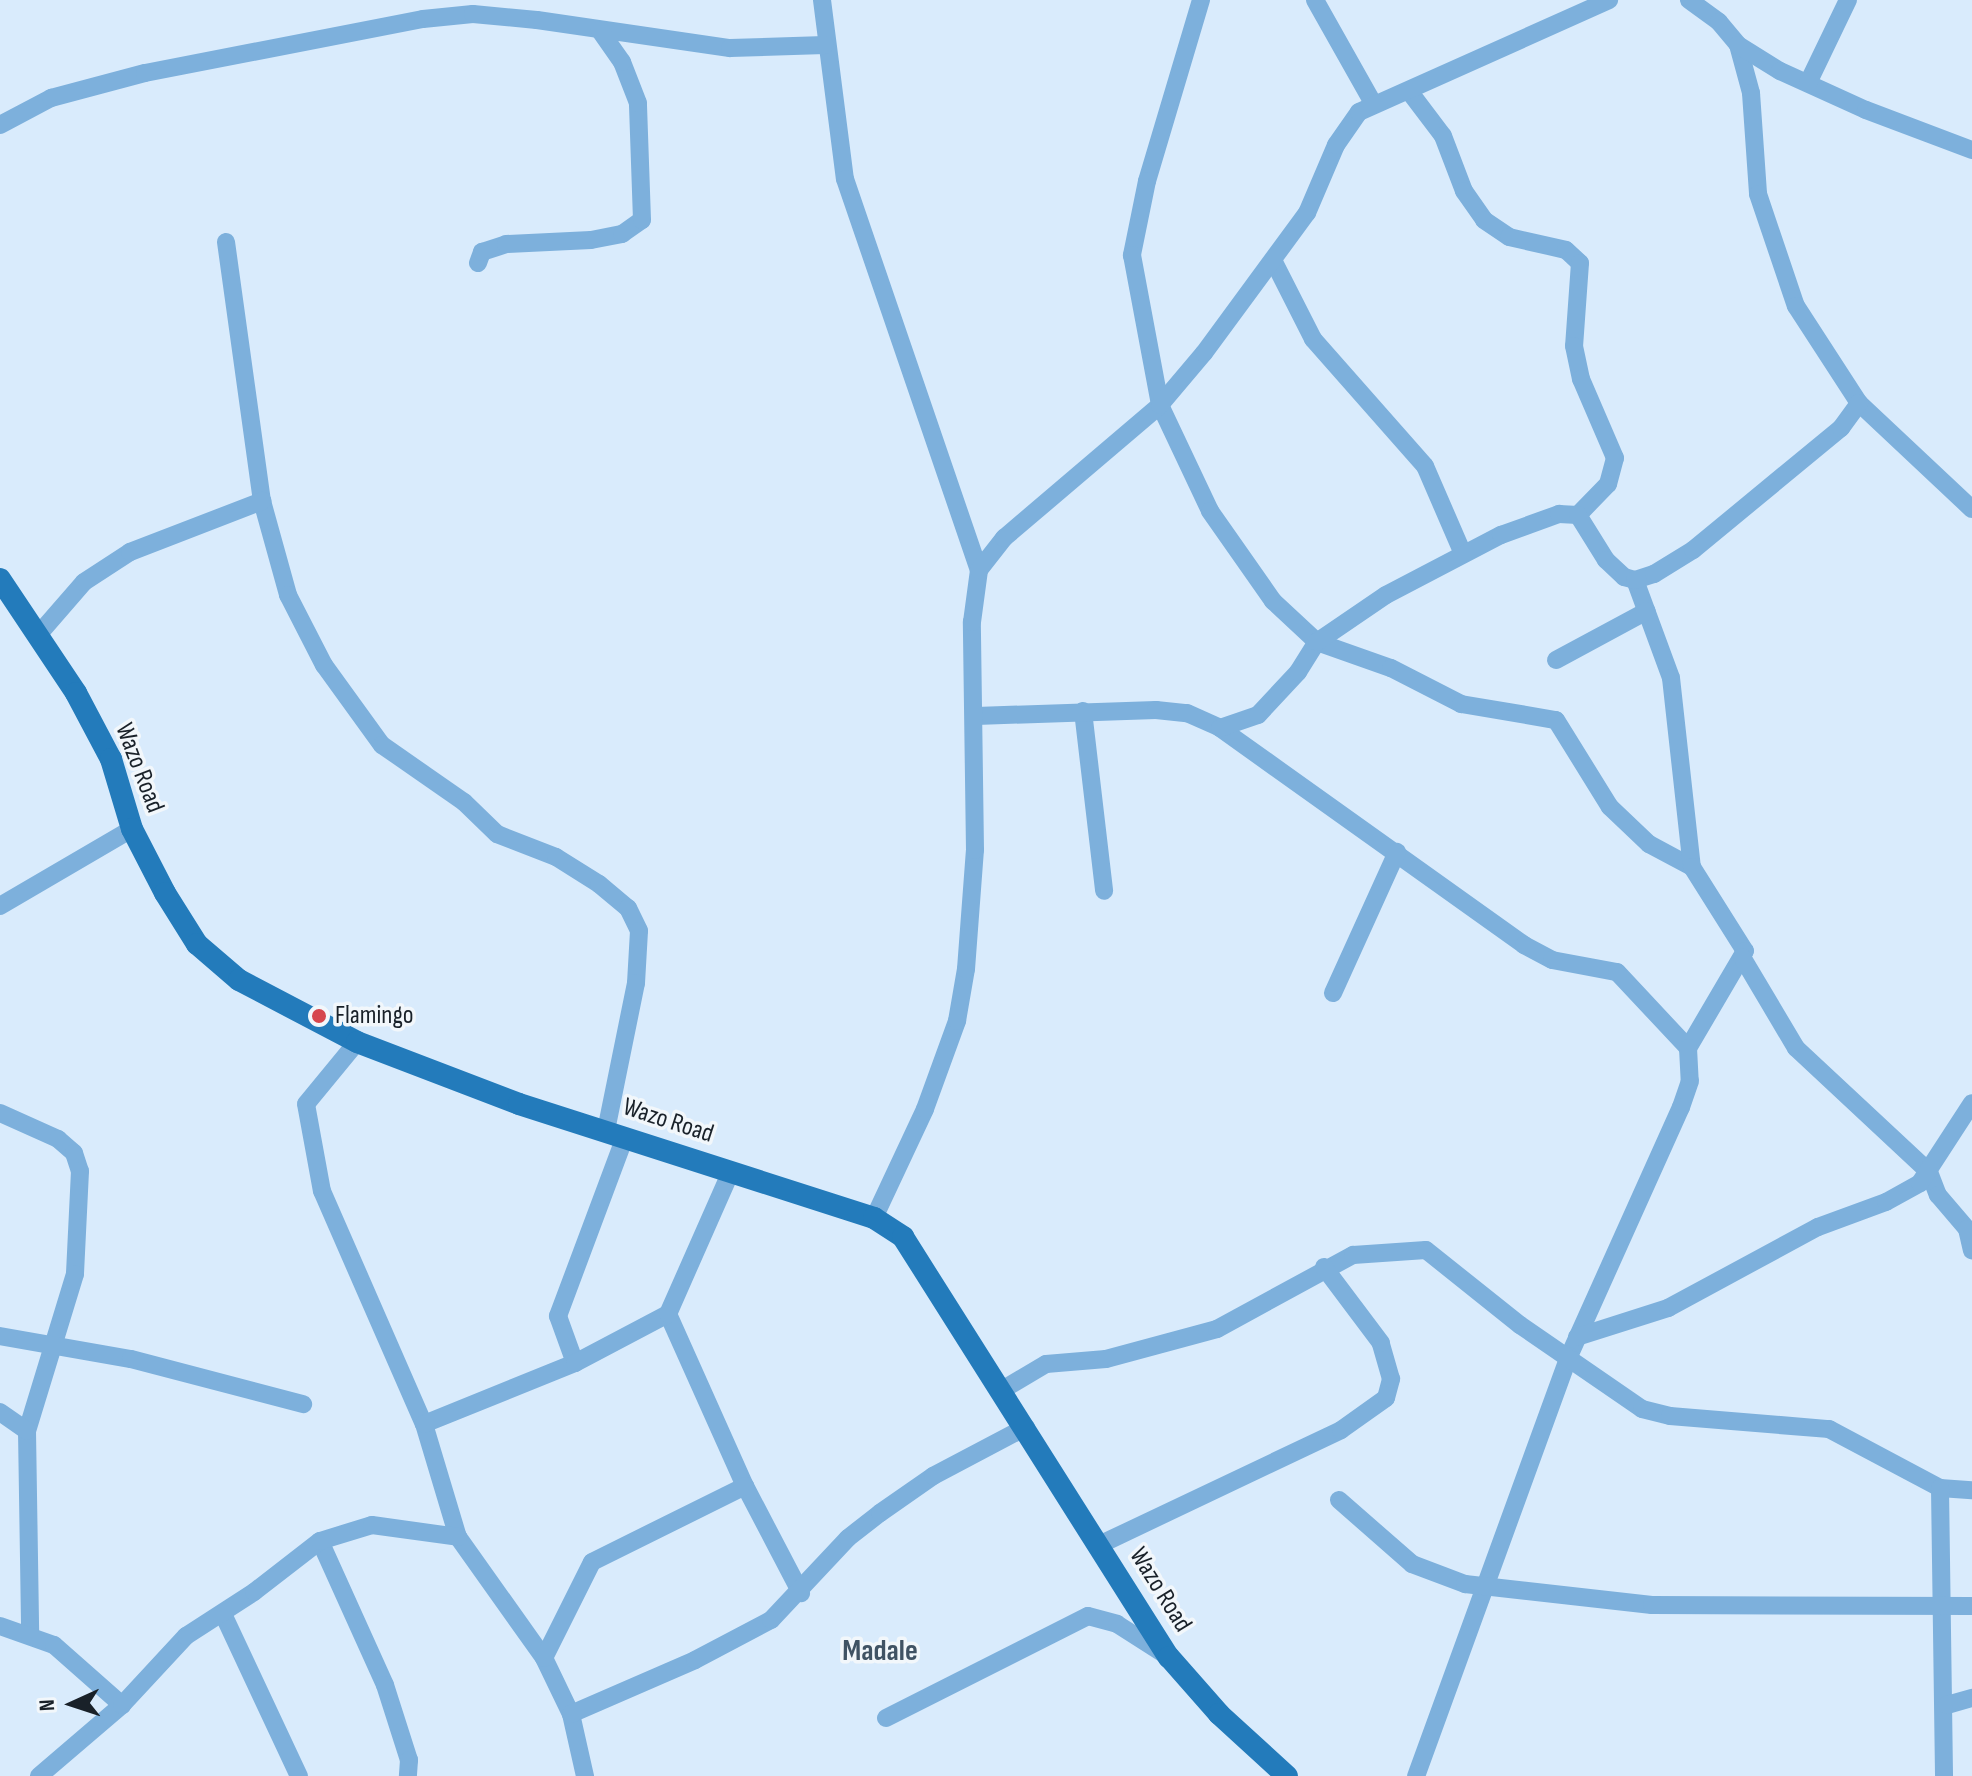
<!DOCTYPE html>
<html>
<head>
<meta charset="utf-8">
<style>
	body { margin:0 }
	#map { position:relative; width:1972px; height:1776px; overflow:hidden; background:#d9ebfc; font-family:"Sofia Sans Condensed",sans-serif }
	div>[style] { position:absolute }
	.minor>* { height:18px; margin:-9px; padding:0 9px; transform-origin:9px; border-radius:9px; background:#7db0dc }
	.major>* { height:22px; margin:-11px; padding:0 11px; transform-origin:11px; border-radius:11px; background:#237bbb }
	.dots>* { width:22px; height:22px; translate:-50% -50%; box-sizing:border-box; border:4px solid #f2f7fb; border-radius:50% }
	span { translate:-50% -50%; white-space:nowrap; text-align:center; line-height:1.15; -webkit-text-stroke:7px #f2f7fb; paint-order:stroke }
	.street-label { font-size:26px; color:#192129 }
	.poi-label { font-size:26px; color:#192129 }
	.left { translate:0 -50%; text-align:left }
	.quarter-label { font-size:30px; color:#405364; font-weight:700 }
	.north { position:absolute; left:32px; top:1664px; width:80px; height:80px; -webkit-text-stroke:6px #f2f7fb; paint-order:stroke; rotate:267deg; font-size:22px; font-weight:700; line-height:32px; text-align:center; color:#192129 }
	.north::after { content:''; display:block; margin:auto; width:28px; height:36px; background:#192129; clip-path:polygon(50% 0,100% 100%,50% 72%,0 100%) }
</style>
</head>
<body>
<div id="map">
	<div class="minor">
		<i style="left:822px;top:0;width:180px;rotate:82.7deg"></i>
		<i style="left:845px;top:179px;width:413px;rotate:71.1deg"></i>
		<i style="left:1201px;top:0;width:189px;rotate:106.6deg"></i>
		<i style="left:1147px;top:181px;width:76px;rotate:101.5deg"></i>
		<i style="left:1132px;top:255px;width:153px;rotate:79.4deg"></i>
		<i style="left:1160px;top:405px;width:117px;rotate:64.7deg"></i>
		<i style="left:1210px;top:511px;width:110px;rotate:55deg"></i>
		<i style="left:1273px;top:601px;width:60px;rotate:43deg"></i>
		<i style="left:1317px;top:642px;width:78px;rotate:19.4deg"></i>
		<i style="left:1391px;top:668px;width:79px;rotate:27.2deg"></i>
		<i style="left:1461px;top:704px;width:96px;rotate:9.6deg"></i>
		<i style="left:1556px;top:720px;width:102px;rotate:58.2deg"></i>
		<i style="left:1610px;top:807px;width:54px;rotate:43.5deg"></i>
		<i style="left:1649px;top:844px;width:49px;rotate:28.1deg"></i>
		<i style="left:1315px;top:0;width:118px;rotate:60.6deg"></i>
		<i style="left:1689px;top:0;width:37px;rotate:36deg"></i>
		<i style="left:1719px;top:22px;width:30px;rotate:50deg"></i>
		<i style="left:1738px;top:45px;width:50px;rotate:74.8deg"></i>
		<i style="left:1751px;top:93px;width:101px;rotate:86deg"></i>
		<i style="left:1758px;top:194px;width:118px;rotate:71.3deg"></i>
		<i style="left:1796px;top:306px;width:116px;rotate:57deg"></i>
		<i style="left:1859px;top:403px;width:155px;rotate:43.2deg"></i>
		<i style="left:1738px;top:45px;width:49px;rotate:31.8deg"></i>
		<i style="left:1780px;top:71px;width:94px;rotate:24.4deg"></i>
		<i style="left:1866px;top:110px;width:113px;rotate:20.7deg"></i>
		<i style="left:1808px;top:83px;width:92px;rotate:-64.3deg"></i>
		<i style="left:1409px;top:91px;width:56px;rotate:52.9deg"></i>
		<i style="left:1443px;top:136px;width:59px;rotate:69.1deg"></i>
		<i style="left:1464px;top:191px;width:35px;rotate:55deg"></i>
		<i style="left:1484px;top:220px;width:30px;rotate:34deg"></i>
		<i style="left:1509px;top:237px;width:58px;rotate:12.8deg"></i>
		<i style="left:1566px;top:250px;width:19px;rotate:43deg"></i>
		<i style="left:1580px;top:263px;width:83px;rotate:94.1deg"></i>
		<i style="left:1574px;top:346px;width:34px;rotate:78deg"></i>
		<i style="left:1581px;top:379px;width:86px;rotate:66.7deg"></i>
		<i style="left:1615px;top:458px;width:27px;rotate:105deg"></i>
		<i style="left:1608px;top:484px;width:43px;rotate:134.1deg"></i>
		<i style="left:0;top:125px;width:58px;rotate:-27.9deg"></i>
		<i style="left:51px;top:98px;width:97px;rotate:-14.9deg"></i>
		<i style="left:145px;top:73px;width:283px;rotate:-11deg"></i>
		<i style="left:423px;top:19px;width:50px;rotate:-5.7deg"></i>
		<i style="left:473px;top:14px;width:64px;rotate:5.4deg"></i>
		<i style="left:537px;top:20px;width:195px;rotate:8.3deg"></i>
		<i style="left:730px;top:48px;width:95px;rotate:-1.8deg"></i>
		<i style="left:226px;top:242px;width:261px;rotate:82.1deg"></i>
		<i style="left:262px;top:501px;width:98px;rotate:74.5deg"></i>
		<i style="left:288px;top:595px;width:79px;rotate:62.8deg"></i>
		<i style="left:324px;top:665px;width:99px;rotate:54.1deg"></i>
		<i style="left:382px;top:745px;width:100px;rotate:34.8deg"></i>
		<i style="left:464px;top:802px;width:46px;rotate:44.1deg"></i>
		<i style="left:497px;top:834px;width:63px;rotate:21.3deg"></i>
		<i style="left:556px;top:857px;width:51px;rotate:32.1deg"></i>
		<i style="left:599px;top:884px;width:38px;rotate:40deg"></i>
		<i style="left:628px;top:908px;width:25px;rotate:64deg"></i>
		<i style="left:639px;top:931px;width:52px;rotate:93.3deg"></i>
		<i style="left:636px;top:983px;width:150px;rotate:101.5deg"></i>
		<i style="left:478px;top:263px;width:12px;rotate:-70deg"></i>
		<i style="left:482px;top:252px;width:25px;rotate:-18deg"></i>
		<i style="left:506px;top:244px;width:85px;rotate:-2.7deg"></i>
		<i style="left:591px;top:240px;width:32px;rotate:-11deg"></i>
		<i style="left:622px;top:234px;width:24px;rotate:-35deg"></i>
		<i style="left:642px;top:220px;width:117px;rotate:-92deg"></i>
		<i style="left:638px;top:103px;width:44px;rotate:-111.3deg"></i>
		<i style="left:622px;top:62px;width:39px;rotate:-125deg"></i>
		<i style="left:1275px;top:264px;width:84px;rotate:63.1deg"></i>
		<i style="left:1313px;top:339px;width:169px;rotate:48.6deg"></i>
		<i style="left:1425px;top:466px;width:96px;rotate:66.6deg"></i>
		<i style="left:1635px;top:580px;width:104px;rotate:69.8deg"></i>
		<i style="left:1671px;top:678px;width:190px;rotate:83.7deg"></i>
		<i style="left:1692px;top:867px;width:99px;rotate:57.8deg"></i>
		<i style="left:1745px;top:951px;width:113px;rotate:120.4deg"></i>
		<i style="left:38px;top:635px;width:70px;rotate:-49deg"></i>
		<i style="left:84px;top:582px;width:55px;rotate:-33.1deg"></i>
		<i style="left:130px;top:552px;width:142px;rotate:-21.1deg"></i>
		<i style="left:1556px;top:660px;width:103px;rotate:-28.3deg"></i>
		<i style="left:1083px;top:711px;width:181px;rotate:83.3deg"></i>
		<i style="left:976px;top:716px;width:180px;rotate:-1.9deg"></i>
		<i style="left:1156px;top:710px;width:31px;rotate:6deg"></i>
		<i style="left:1187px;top:713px;width:36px;rotate:24deg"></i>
		<i style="left:1220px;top:728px;width:374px;rotate:35.5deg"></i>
		<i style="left:1524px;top:945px;width:32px;rotate:28deg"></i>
		<i style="left:1552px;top:960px;width:66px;rotate:10.5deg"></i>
		<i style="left:1617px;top:972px;width:104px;rotate:46.9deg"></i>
		<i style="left:1688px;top:1048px;width:33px;rotate:87deg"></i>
		<i style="left:1690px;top:1081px;width:28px;rotate:109deg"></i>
		<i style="left:1681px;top:1107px;width:273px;rotate:114.2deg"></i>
		<i style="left:1569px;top:1356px;width:447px;rotate:110deg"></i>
		<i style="left:1220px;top:728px;width:40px;rotate:-18.9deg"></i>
		<i style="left:1258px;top:715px;width:59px;rotate:-47.1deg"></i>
		<i style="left:1298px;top:672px;width:36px;rotate:-58deg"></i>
		<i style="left:1317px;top:642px;width:83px;rotate:-34.3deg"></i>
		<i style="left:1386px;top:595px;width:130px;rotate:-27.6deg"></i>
		<i style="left:1501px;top:535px;width:62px;rotate:-19.9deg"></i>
		<i style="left:1559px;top:514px;width:19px;rotate:3deg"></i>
		<i style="left:1578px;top:515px;width:53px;rotate:58.1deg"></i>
		<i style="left:1606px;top:560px;width:25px;rotate:43deg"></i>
		<i style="left:1624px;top:577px;width:11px;rotate:15deg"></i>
		<i style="left:1635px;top:580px;width:20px;rotate:-18deg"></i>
		<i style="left:1654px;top:574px;width:46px;rotate:-31.6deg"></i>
		<i style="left:1693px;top:550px;width:192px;rotate:-39.5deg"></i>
		<i style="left:1841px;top:428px;width:31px;rotate:-54deg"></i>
		<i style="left:0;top:906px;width:153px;rotate:-30.3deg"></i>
		<i style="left:1742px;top:957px;width:106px;rotate:59.3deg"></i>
		<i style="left:1796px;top:1048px;width:182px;rotate:43deg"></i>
		<i style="left:1929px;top:1172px;width:25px;rotate:69deg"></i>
		<i style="left:1938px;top:1195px;width:45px;rotate:49.5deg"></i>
		<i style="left:1967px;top:1229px;width:22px;rotate:77deg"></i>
		<i style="left:1333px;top:993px;width:155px;rotate:-65.6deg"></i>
		<i style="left:357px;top:1042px;width:80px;rotate:129.4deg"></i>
		<i style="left:306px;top:1104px;width:88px;rotate:79.6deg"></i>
		<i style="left:322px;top:1191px;width:254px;rotate:66.4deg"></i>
		<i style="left:424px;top:1424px;width:118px;rotate:73.3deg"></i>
		<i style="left:458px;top:1537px;width:148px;rotate:54.6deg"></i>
		<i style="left:544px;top:1658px;width:62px;rotate:64.3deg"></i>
		<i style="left:571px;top:1714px;width:64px;rotate:77.3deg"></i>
		<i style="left:0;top:1113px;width:64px;rotate:24.1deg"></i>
		<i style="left:58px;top:1139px;width:21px;rotate:41deg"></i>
		<i style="left:74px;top:1153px;width:19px;rotate:72deg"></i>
		<i style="left:80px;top:1171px;width:103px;rotate:92.8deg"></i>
		<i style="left:75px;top:1274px;width:164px;rotate:107deg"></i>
		<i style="left:27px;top:1431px;width:202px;rotate:89.1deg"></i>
		<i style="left:874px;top:1218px;width:120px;rotate:-64.9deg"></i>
		<i style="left:925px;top:1109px;width:94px;rotate:-70deg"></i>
		<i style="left:957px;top:1021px;width:53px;rotate:-80.2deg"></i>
		<i style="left:966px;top:969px;width:119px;rotate:-85.7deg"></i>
		<i style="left:975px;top:850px;width:228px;rotate:-90.8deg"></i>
		<i style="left:972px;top:622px;width:52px;rotate:-82.3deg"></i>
		<i style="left:979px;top:570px;width:41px;rotate:-52deg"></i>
		<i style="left:1004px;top:538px;width:205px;rotate:-40.4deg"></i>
		<i style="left:1160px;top:405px;width:68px;rotate:-49.8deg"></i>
		<i style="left:1204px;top:353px;width:174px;rotate:-53.7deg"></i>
		<i style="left:1307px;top:213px;width:74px;rotate:-66.9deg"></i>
		<i style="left:1336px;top:145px;width:40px;rotate:-55.1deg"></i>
		<i style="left:1359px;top:112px;width:274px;rotate:-24.1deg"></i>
		<i style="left:668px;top:1314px;width:188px;rotate:65.9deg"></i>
		<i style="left:745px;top:1486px;width:121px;rotate:62.4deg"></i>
		<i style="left:0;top:1336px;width:133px;rotate:10deg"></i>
		<i style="left:131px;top:1359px;width:178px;rotate:14.7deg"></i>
		<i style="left:1577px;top:1337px;width:96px;rotate:-17.7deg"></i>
		<i style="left:1668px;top:1308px;width:170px;rotate:-28.4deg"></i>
		<i style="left:1818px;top:1227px;width:72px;rotate:-20.2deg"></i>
		<i style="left:1886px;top:1202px;width:39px;rotate:-29deg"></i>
		<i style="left:1920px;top:1183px;width:95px;rotate:-57deg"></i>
		<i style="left:575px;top:1363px;width:50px;rotate:-109.9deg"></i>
		<i style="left:558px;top:1316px;width:191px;rotate:-69.5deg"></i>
		<i style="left:1002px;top:1390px;width:51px;rotate:-30.6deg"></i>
		<i style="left:1046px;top:1364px;width:60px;rotate:-4.8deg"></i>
		<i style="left:1106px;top:1359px;width:115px;rotate:-15.1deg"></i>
		<i style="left:1217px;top:1329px;width:155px;rotate:-28.6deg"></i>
		<i style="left:1353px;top:1255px;width:73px;rotate:-3.9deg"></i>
		<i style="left:1426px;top:1250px;width:120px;rotate:38.6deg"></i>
		<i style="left:1520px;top:1325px;width:148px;rotate:34.5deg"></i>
		<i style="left:1642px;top:1409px;width:29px;rotate:14deg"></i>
		<i style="left:1670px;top:1416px;width:160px;rotate:4.7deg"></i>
		<i style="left:1829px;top:1429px;width:126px;rotate:28deg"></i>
		<i style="left:1940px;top:1488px;width:32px;rotate:4deg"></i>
		<i style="left:0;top:1412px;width:33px;rotate:35deg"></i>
		<i style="left:424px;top:1424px;width:163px;rotate:-22deg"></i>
		<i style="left:575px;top:1363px;width:105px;rotate:-27.8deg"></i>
		<i style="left:668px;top:1314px;width:156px;rotate:-66.2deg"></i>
		<i style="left:1940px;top:1488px;width:288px;rotate:89.2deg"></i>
		<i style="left:1339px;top:1500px;width:97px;rotate:41.2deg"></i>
		<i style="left:1412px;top:1564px;width:57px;rotate:20.7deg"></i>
		<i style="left:1465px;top:1584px;width:188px;rotate:6.4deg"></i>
		<i style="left:1652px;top:1605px;width:320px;rotate:0.2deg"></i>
		<i style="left:320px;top:1541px;width:158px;rotate:65.7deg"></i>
		<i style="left:385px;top:1685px;width:79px;rotate:72.3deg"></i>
		<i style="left:409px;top:1760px;width:16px;rotate:94deg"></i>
		<i style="left:1099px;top:1545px;width:268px;rotate:-25.4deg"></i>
		<i style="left:1341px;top:1430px;width:55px;rotate:-35.4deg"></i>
		<i style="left:1386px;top:1398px;width:20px;rotate:-75deg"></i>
		<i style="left:1391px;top:1379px;width:37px;rotate:-106deg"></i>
		<i style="left:1381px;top:1343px;width:95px;rotate:-126.9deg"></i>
		<i style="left:223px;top:1614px;width:179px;rotate:64.9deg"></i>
		<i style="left:0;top:1626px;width:57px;rotate:19.4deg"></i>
		<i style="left:54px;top:1645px;width:91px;rotate:41.4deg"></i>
		<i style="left:544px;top:1658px;width:107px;rotate:-63.4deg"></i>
		<i style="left:592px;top:1562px;width:171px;rotate:-26.4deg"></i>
		<i style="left:1947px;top:1705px;width:26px;rotate:-16deg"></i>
		<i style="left:571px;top:1714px;width:135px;rotate:-23.5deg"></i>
		<i style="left:695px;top:1660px;width:86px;rotate:-27.8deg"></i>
		<i style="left:771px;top:1620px;width:112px;rotate:-46.8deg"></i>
		<i style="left:848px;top:1538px;width:41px;rotate:-38deg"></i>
		<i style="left:880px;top:1513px;width:65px;rotate:-34.9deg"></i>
		<i style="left:933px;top:1476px;width:105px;rotate:-27.8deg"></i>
		<i style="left:886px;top:1718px;width:226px;rotate:-26.8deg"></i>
		<i style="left:1088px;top:1616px;width:30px;rotate:15deg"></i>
		<i style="left:1117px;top:1624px;width:59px;rotate:32.6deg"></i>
		<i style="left:39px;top:1776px;width:109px;rotate:-40.5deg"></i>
		<i style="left:122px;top:1705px;width:94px;rotate:-47.2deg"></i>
		<i style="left:186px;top:1636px;width:81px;rotate:-32.9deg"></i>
		<i style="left:254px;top:1592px;width:83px;rotate:-37.7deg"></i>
		<i style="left:320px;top:1541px;width:54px;rotate:-17.1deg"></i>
		<i style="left:372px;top:1525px;width:87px;rotate:7.9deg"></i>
	</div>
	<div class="major">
		<i style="left:0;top:579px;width:137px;rotate:56.3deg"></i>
		<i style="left:76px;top:693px;width:75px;rotate:62.1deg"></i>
		<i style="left:111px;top:759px;width:73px;rotate:73.3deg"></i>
		<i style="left:132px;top:829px;width:72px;rotate:62.7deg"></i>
		<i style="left:165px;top:893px;width:60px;rotate:57.9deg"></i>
		<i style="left:197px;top:944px;width:55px;rotate:40.6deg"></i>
		<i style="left:239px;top:980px;width:133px;rotate:27.7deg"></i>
		<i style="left:357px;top:1042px;width:173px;rotate:20.9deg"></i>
		<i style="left:519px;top:1104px;width:373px;rotate:17.8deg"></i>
		<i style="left:874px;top:1218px;width:35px;rotate:33deg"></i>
		<i style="left:903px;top:1237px;width:497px;rotate:57.7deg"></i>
		<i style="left:1169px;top:1657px;width:76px;rotate:48.7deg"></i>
		<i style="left:1219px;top:1714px;width:92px;rotate:42.4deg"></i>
	</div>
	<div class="dots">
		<i style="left:319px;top:1016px;background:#d6464d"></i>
	</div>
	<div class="street-label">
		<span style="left:139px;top:768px;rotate:69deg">Wazo Road</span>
		<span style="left:668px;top:1121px;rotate:18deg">Wazo Road</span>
		<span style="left:1160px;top:1590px;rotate:58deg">Wazo Road</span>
	</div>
	<div class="poi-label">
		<span class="left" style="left:335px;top:1016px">Flamingo</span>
	</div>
	<div class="quarter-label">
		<span style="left:880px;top:1651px">Madale</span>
	</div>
	<div class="north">N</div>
</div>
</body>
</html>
